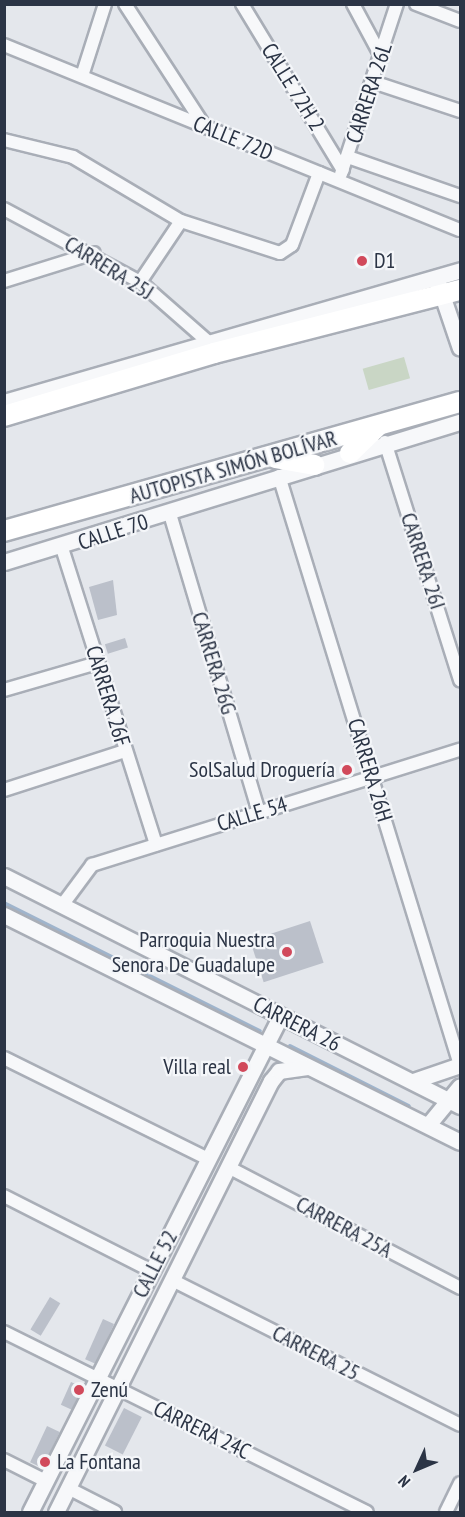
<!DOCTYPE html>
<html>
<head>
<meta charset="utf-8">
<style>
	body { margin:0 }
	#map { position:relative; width:465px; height:1517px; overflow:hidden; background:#e4e7ec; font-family:"PT Sans Narrow",sans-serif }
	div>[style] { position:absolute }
	.green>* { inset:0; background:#c9d6c5; transform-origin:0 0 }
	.stream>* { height:4px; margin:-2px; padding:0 2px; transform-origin:2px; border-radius:2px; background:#9fb4cc }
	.building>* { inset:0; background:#bbc0ca; transform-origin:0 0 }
	.roads { filter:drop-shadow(2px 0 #a9aeb7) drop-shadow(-2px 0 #a9aeb7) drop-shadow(0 2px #a9aeb7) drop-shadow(0 -2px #a9aeb7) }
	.minor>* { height:12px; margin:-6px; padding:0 6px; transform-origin:6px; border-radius:6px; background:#f7f8fa }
	.tertiary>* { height:15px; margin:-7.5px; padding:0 7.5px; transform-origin:7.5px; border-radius:7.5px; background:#f7f8fa }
	.trunk>* { height:20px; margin:-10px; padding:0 10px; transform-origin:10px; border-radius:10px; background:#fff }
	.dots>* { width:16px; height:16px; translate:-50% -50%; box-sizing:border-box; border:3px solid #f4f6f9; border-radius:50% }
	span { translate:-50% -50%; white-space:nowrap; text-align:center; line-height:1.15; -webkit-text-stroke:4.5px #f4f6f9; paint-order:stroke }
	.street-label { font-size:22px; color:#2b3445 }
	.poi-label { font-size:22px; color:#2b3445 }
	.left { translate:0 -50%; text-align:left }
	.right { translate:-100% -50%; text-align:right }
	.frame { position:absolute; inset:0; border:6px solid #2b3445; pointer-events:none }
	.north { position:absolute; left:387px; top:1439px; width:60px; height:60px; -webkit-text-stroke:4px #f4f6f9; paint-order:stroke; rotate:226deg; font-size:16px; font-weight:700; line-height:24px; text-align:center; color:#2b3445 }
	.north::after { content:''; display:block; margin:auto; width:21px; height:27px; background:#2b3445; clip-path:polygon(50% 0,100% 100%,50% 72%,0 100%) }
</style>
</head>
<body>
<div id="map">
	<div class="green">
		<i style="left:404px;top:357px;width:22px;height:43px;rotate:74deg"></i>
	</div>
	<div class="stream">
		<i style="left:4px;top:903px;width:286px;rotate:26.6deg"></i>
		<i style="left:290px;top:1046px;width:133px;rotate:26.8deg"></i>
	</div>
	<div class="building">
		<i style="clip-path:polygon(113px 580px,117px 615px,98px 620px,89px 587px)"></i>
		<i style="left:125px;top:638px;width:10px;height:21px;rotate:73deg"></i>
		<i style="left:310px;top:921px;width:44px;height:63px;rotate:72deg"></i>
		<i style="left:50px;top:1297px;width:12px;height:38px;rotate:31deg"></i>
		<i style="left:103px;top:1319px;width:12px;height:44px;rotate:24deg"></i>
		<i style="left:71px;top:1382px;width:12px;height:25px;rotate:24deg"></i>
		<i style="left:124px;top:1408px;width:20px;height:42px;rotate:27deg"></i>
		<i style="left:47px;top:1426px;width:14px;height:40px;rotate:25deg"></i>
	</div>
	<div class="roads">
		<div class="minor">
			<i style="left:125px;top:4px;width:147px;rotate:57deg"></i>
			<i style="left:242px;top:4px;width:194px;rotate:58.7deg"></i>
			<i style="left:353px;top:4px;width:59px;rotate:61.7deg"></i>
			<i style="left:416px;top:4px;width:47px;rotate:21.1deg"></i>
			<i style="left:4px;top:45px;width:492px;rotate:22.1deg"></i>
			<i style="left:82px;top:76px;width:76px;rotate:-72.3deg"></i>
			<i style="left:373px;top:82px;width:92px;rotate:18.4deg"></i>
			<i style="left:4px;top:140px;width:71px;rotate:13.8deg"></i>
			<i style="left:73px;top:157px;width:126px;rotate:30.7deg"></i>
			<i style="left:181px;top:221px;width:104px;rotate:17.9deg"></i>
			<i style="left:280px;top:253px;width:14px;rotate:-34deg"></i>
			<i style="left:292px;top:245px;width:77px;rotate:-69.4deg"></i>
			<i style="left:348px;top:157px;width:119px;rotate:19.2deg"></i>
			<i style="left:341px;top:174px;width:179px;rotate:-71.8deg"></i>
			<i style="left:4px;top:209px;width:154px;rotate:28.2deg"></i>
			<i style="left:140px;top:282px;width:88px;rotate:41.3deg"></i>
			<i style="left:4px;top:281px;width:94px;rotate:-17.3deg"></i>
			<i style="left:140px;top:282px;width:73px;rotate:-56.1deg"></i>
			<i style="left:385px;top:442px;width:250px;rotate:72.5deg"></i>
			<i style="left:279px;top:476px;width:616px;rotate:72.92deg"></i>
			<i style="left:170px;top:514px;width:311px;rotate:73.4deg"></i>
			<i style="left:62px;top:548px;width:311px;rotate:72.4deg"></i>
			<i style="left:4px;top:690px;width:97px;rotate:-16.2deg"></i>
			<i style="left:4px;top:790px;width:127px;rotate:-17.9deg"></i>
			<i style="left:63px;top:904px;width:49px;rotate:-53.4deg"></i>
			<i style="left:92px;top:865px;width:386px;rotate:-17.4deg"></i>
			<i style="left:4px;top:1058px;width:228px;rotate:26.3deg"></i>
			<i style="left:228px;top:1167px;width:262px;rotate:27.5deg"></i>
			<i style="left:4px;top:1196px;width:166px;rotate:26.9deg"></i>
			<i style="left:172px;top:1280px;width:322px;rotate:26.7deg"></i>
			<i style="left:4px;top:1332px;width:405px;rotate:26.4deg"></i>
			<i style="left:4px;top:1460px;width:47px;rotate:26.6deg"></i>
			<i style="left:68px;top:1488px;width:53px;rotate:27.1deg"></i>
			<i style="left:446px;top:1512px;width:32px;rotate:-64deg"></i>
		</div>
		<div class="tertiary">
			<i style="left:439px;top:286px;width:65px;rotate:71.3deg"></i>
			<i style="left:4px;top:402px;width:475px;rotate:-16.1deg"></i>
			<i style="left:4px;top:562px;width:477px;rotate:-17.1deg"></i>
			<i style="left:4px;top:876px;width:511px;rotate:26.77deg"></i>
			<i style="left:4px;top:915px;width:509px;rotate:26.46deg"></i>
			<i style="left:413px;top:1081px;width:50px;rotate:-18.8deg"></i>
			<i style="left:428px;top:1125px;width:50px;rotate:-50.6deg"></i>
			<i style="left:30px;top:1512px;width:555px;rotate:-63.2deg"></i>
			<i style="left:56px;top:1512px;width:482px;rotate:-63.5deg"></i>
			<i style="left:271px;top:1081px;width:13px;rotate:-51deg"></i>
			<i style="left:279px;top:1071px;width:28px;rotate:-8deg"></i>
		</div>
		<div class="trunk">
			<i style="left:4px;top:416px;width:219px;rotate:-16.7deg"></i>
			<i style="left:214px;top:353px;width:254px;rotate:-14.4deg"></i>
			<i style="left:350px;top:453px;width:39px;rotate:-44deg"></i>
			<i style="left:275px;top:458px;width:40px;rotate:10deg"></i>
			<i style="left:4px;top:531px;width:474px;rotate:-15.8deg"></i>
		</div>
	</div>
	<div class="dots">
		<i style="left:362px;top:261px;background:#d1495b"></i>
		<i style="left:347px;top:770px;background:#d1495b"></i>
		<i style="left:287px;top:952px;background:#d1495b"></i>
		<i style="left:243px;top:1067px;background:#d1495b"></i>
		<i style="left:79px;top:1390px;background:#d1495b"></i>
		<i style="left:45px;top:1462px;background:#d1495b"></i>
	</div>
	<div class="street-label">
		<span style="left:293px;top:87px;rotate:58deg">CALLE 72H 2</span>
		<span style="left:369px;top:93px;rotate:-72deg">CARRERA 26L</span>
		<span style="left:233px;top:138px;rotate:22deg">CALLE 72D</span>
		<span style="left:109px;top:268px;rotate:32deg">CARRERA 25J</span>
		<span style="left:233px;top:467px;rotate:-16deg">AUTOPISTA SIMÓN BOLÍVAR</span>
		<span style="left:113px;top:532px;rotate:-18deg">CALLE 70</span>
		<span style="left:423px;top:561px;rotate:72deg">CARRERA 26I</span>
		<span style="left:214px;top:663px;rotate:73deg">CARRERA 26G</span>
		<span style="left:108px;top:696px;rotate:73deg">CARRERA 26F</span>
		<span style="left:370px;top:770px;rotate:73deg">CARRERA 26H</span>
		<span style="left:252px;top:814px;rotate:-17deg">CALLE 54</span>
		<span style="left:297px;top:1024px;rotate:27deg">CARRERA 26</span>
		<span style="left:344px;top:1227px;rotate:28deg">CARRERA 25A</span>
		<span style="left:155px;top:1264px;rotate:-63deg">CALLE 52</span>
		<span style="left:316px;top:1353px;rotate:27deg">CARRERA 25</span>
		<span style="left:202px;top:1430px;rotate:26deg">CARRERA 24C</span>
	</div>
	<div class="poi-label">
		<span class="left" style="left:374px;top:261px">D1</span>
		<span class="right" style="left:335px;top:770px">SolSalud Droguería</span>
		<span class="right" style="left:275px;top:952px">Parroquia Nuestra<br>Senora De Guadalupe</span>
		<span class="right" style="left:231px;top:1067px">Villa real</span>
		<span class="left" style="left:91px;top:1390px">Zenú</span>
		<span class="left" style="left:57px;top:1462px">La Fontana</span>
	</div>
	<div class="frame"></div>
	<div class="north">N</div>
</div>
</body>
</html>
